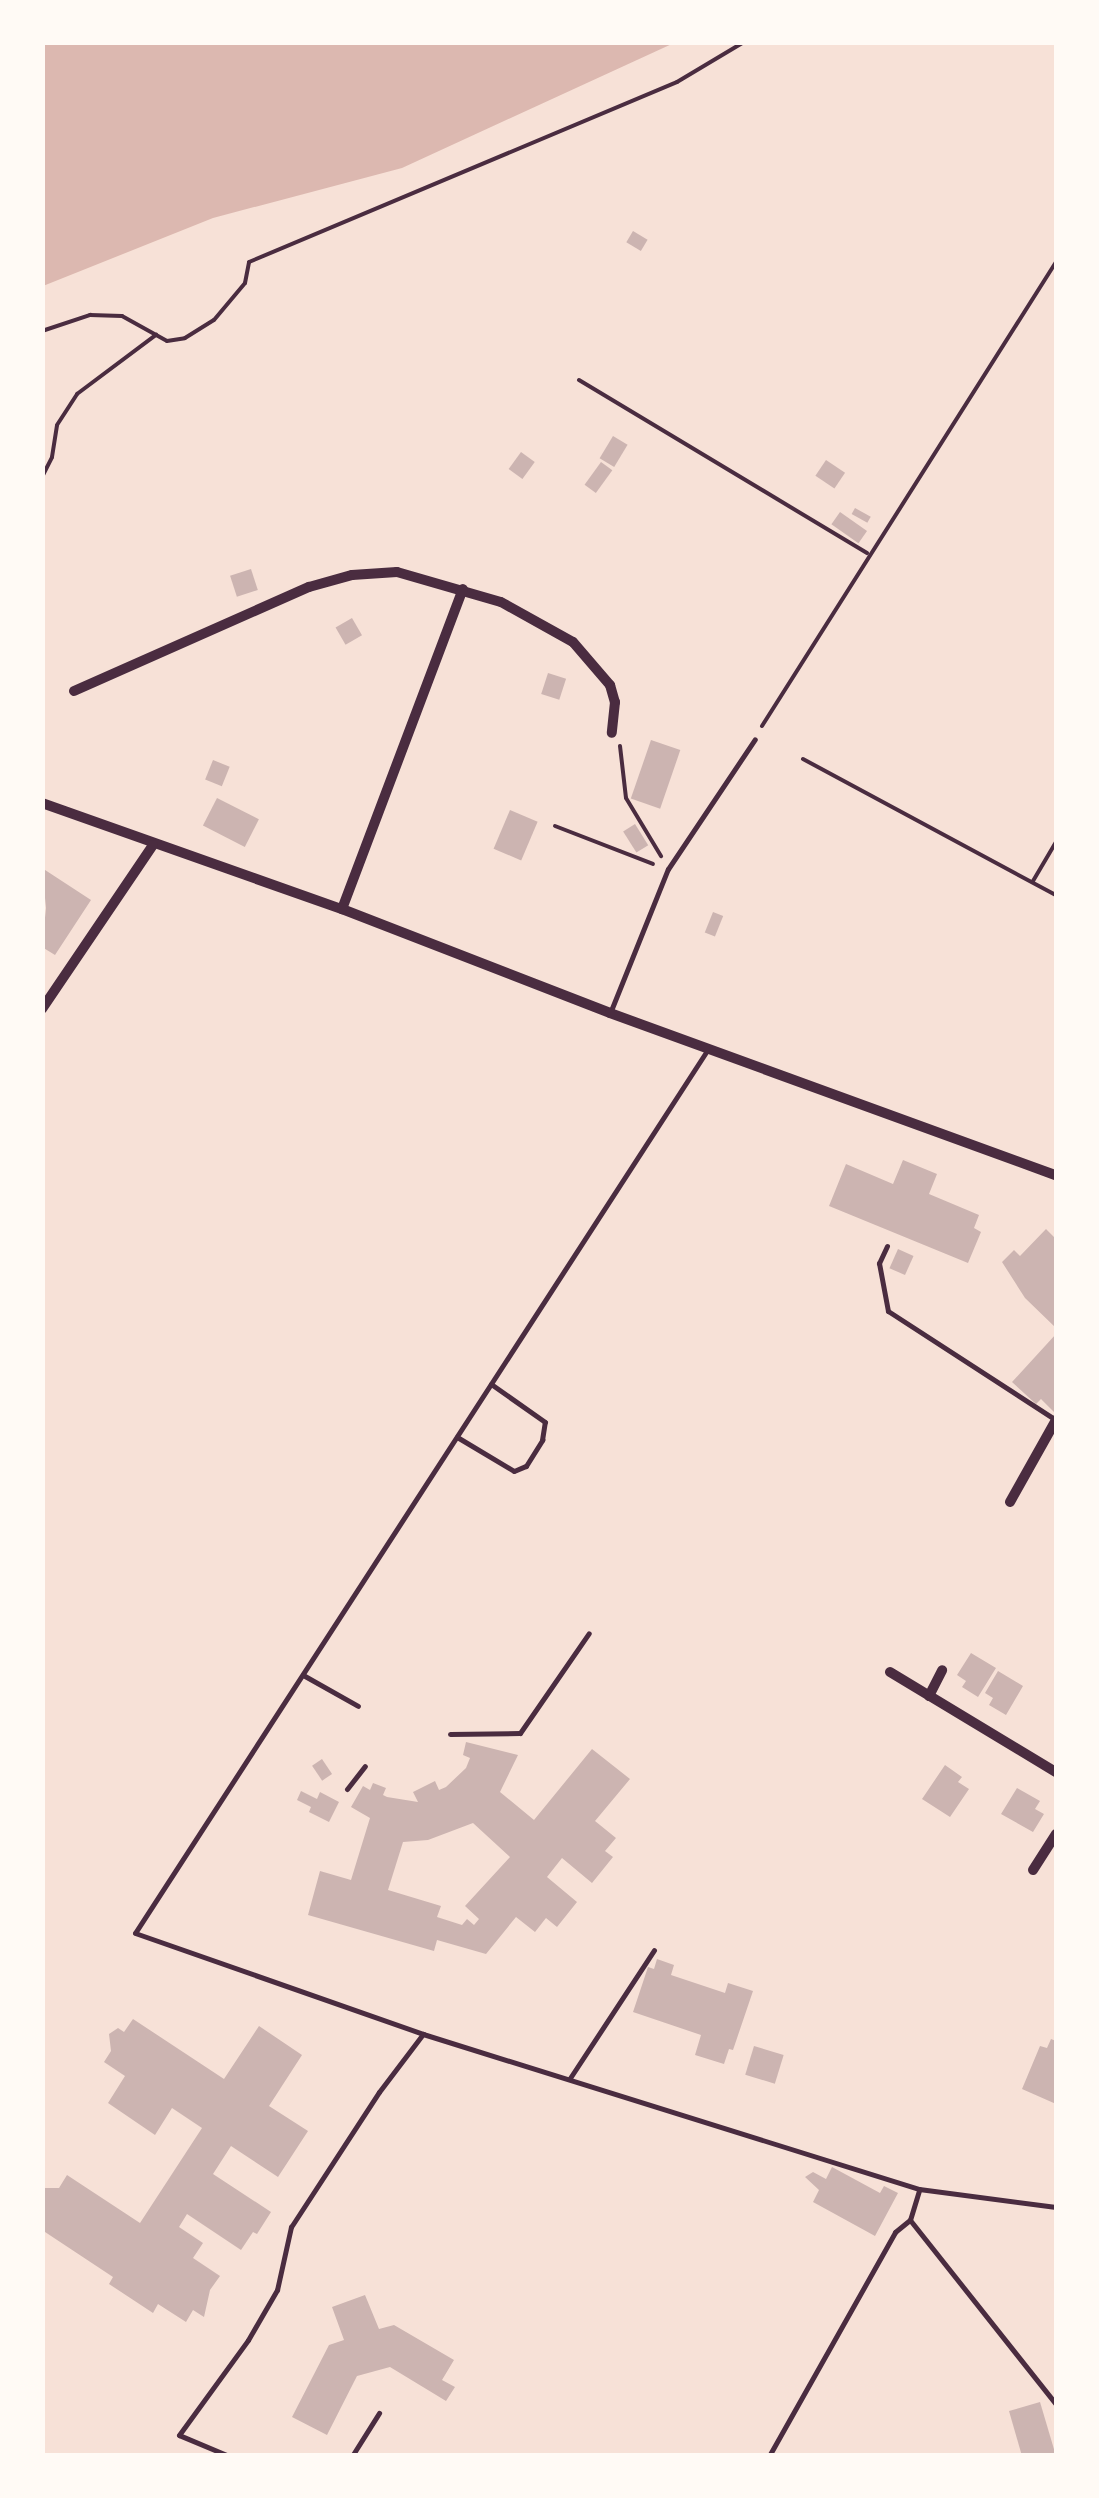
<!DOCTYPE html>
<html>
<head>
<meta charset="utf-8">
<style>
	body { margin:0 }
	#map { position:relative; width:1099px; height:2498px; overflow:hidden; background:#f7e1d7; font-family:Overpass,sans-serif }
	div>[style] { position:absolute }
	.water>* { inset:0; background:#dcb8b0 }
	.building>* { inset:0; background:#ccb4b1; transform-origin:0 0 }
	.path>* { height:4px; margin:-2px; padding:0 2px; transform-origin:2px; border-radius:2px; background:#4a2c40 }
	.service>* { height:5px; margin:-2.5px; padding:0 2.5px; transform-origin:2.5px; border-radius:2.5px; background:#4a2c40 }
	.minor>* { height:10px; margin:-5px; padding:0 5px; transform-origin:5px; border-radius:5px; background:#4a2c40 }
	span { translate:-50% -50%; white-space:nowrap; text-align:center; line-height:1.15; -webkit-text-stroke:8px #fffaf5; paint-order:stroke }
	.frame { position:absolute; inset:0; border:45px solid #fffaf5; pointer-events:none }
</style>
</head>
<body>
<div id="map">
	<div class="water">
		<i style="clip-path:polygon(43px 42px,674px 42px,674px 43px,402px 168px,213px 218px,43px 286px)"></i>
	</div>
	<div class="building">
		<i style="left:633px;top:231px;width:17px;height:13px;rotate:31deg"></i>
		<i style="left:613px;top:436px;width:17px;height:26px;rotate:31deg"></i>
		<i style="left:521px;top:452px;width:17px;height:21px;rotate:36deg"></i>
		<i style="left:826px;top:460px;width:23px;height:19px;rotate:34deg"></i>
		<i style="left:601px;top:462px;width:14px;height:28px;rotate:36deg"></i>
		<i style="left:855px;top:508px;width:18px;height:7px;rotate:29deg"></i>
		<i style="left:840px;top:512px;width:33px;height:15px;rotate:35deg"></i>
		<i style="left:251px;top:569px;width:22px;height:22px;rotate:72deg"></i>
		<i style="left:352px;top:618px;width:20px;height:19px;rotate:60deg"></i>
		<i style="left:548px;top:673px;width:19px;height:22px;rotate:18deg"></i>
		<i style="left:651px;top:740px;width:31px;height:62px;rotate:19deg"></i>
		<i style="left:213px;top:760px;width:18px;height:21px;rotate:22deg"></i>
		<i style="left:217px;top:798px;width:47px;height:31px;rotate:27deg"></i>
		<i style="left:510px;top:810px;width:30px;height:42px;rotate:23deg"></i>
		<i style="left:635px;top:824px;width:25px;height:14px;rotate:58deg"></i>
		<i style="clip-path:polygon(42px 868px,91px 900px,55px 955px,42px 947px,46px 908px)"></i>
		<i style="left:713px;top:912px;width:11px;height:22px;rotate:22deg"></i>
		<i style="clip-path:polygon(903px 1160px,937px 1174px,929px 1194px,979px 1215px,974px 1228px,981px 1232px,968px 1263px,829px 1206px,846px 1164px,893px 1184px)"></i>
		<i style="clip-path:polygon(1046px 1229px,1056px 1239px,1056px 1328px,1025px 1298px,1002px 1262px,1014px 1250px,1020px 1256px)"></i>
		<i style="left:898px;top:1249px;width:17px;height:21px;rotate:24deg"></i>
		<i style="clip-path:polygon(1056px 1334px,1056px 1414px,1041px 1399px,1036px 1404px,1012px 1382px)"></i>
		<i style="clip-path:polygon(971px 1653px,996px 1668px,978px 1697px,962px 1687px,966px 1681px,957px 1675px)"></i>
		<i style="clip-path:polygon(998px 1671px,1023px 1686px,1006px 1715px,989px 1705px,993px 1698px,985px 1693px)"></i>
		<i style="clip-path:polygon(evenodd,466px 1742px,518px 1755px,500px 1792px,534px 1820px,592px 1749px,630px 1779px,595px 1821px,616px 1838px,605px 1851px,613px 1857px,592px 1883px,562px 1858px,547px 1877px,577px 1902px,557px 1927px,546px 1918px,535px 1932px,516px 1917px,486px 1954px,437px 1940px,434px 1951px,308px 1915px,320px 1871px,351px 1880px,370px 1818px,351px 1807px,363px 1786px,370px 1790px,373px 1783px,386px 1788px,383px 1795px,387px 1797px,418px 1802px,413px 1792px,435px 1781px,439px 1790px,446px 1787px,466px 1768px,470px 1758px,463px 1755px,466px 1742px,473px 1823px,510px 1857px,465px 1906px,479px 1919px,474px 1925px,467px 1919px,462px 1925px,437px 1917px,441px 1906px,388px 1890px,403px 1842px,428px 1840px,473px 1823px)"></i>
		<i style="left:322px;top:1759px;width:18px;height:12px;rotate:56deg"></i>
		<i style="clip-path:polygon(945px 1765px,962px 1777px,958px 1782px,969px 1789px,950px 1817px,922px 1799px)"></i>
		<i style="clip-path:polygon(1017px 1788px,1040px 1801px,1035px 1809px,1044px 1814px,1033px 1832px,1001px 1814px)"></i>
		<i style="clip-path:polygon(301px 1791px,317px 1799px,320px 1792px,339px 1802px,329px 1822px,309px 1812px,311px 1807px,297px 1800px)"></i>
		<i style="clip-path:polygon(657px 1959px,674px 1965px,671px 1975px,725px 1993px,728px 1983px,753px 1991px,733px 2050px,729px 2049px,724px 2064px,695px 2055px,701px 2035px,633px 2012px,648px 1967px,654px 1969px)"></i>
		<i style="clip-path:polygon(133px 2019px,224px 2079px,259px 2026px,302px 2055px,269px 2106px,308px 2131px,278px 2177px,231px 2146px,213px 2174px,271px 2212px,257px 2234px,253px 2232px,241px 2250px,187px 2214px,179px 2227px,203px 2243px,193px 2258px,220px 2276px,210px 2290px,204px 2317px,193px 2310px,186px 2322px,158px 2304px,153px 2313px,109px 2284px,113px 2277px,42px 2230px,42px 2188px,59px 2188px,67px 2175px,140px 2223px,202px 2128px,172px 2108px,155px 2135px,108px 2103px,125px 2076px,104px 2062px,111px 2051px,109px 2034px,118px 2028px,124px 2032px)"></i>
		<i style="clip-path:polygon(1051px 2039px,1056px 2041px,1056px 2104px,1022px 2089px,1040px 2046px,1047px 2048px)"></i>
		<i style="left:754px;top:2046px;width:31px;height:30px;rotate:17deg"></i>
		<i style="clip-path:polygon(832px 2167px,880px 2193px,884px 2186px,898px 2193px,875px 2236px,813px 2202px,819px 2190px,805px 2177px,813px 2172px,826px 2179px)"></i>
		<i style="clip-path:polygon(365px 2295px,379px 2329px,394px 2325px,454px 2360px,442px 2380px,455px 2387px,446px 2401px,390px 2367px,357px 2376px,327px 2435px,292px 2417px,329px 2345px,344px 2340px,332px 2307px)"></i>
		<i style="clip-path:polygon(1040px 2402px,1056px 2456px,1022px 2456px,1009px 2411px)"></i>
	</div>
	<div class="path">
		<i style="left:42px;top:331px;width:51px;rotate:-18.4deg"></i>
		<i style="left:90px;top:315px;width:32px;rotate:2deg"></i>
		<i style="left:122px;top:316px;width:51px;rotate:29.1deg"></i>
		<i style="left:167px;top:341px;width:18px;rotate:-9deg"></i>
		<i style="left:185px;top:338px;width:34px;rotate:-32deg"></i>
		<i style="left:214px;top:320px;width:48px;rotate:-50deg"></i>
		<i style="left:245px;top:283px;width:21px;rotate:-79deg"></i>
		<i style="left:249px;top:262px;width:464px;rotate:-22.8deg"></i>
		<i style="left:677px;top:82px;width:78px;rotate:-30.8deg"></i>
		<i style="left:579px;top:380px;width:336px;rotate:31deg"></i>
		<i style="left:42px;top:477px;width:22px;rotate:-63deg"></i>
		<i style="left:52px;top:457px;width:32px;rotate:-81deg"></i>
		<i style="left:57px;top:425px;width:37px;rotate:-57deg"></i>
		<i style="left:77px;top:394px;width:99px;rotate:-36.8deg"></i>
		<i style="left:762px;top:726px;width:549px;rotate:-57.64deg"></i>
		<i style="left:620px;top:746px;width:52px;rotate:83.4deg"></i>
		<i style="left:626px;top:798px;width:68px;rotate:58.9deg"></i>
		<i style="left:803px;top:759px;width:287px;rotate:28.3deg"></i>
		<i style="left:555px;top:826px;width:105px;rotate:21.2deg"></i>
		<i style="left:1033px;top:881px;width:45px;rotate:-59.5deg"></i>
	</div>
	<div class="service">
		<i style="left:610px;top:1013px;width:155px;rotate:-68.1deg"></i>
		<i style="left:668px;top:869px;width:156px;rotate:-56.2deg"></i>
		<i style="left:708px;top:1049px;width:1053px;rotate:122.95deg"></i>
		<i style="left:135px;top:1933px;width:305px;rotate:19.3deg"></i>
		<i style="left:423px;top:2034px;width:520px;rotate:17.35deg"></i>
		<i style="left:919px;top:2189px;width:138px;rotate:7.5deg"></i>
		<i style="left:887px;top:1246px;width:19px;rotate:115deg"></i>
		<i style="left:879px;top:1263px;width:49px;rotate:79.4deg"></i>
		<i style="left:888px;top:1311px;width:200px;rotate:33deg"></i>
		<i style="left:457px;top:1437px;width:66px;rotate:30.8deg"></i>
		<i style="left:514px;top:1471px;width:13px;rotate:-23deg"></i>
		<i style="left:526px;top:1466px;width:31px;rotate:-58deg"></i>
		<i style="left:542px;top:1440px;width:18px;rotate:-81deg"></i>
		<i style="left:545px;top:1422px;width:66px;rotate:-144.9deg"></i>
		<i style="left:303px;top:1675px;width:63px;rotate:29.4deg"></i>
		<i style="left:450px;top:1734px;width:70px;rotate:-0.8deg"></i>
		<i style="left:520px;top:1733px;width:121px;rotate:-55.4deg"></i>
		<i style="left:347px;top:1789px;width:29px;rotate:-52deg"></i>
		<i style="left:570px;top:2078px;width:153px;rotate:-56.7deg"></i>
		<i style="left:910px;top:2220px;width:235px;rotate:51.6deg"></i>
		<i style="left:229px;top:2456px;width:54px;rotate:-157.2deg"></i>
		<i style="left:179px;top:2435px;width:117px;rotate:-54deg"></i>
		<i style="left:248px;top:2340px;width:58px;rotate:-59.9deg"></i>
		<i style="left:277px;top:2290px;width:65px;rotate:-77.5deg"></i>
		<i style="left:291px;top:2227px;width:161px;rotate:-56.9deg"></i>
		<i style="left:379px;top:2092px;width:73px;rotate:-52.8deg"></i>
		<i style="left:352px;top:2456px;width:51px;rotate:-57.9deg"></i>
		<i style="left:769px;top:2456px;width:257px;rotate:-60.6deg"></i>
		<i style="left:895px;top:2232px;width:19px;rotate:-39deg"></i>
		<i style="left:910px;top:2220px;width:31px;rotate:-73deg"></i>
	</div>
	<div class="minor">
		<i style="left:74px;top:691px;width:257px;rotate:-23.9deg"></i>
		<i style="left:309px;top:587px;width:45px;rotate:-15.6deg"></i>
		<i style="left:352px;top:575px;width:45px;rotate:-3.8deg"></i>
		<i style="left:397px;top:572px;width:108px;rotate:16.1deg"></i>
		<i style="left:501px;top:602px;width:82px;rotate:29.1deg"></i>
		<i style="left:573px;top:642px;width:57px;rotate:49.3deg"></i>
		<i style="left:610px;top:685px;width:18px;rotate:74deg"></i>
		<i style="left:615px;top:702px;width:31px;rotate:96deg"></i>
		<i style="left:42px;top:803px;width:318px;rotate:19.5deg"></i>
		<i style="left:342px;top:909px;width:287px;rotate:21.2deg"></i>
		<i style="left:610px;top:1013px;width:475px;rotate:20deg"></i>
		<i style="left:342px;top:909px;width:342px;rotate:-69.3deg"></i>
		<i style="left:42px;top:1009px;width:198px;rotate:-55.9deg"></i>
		<i style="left:1010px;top:1502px;width:94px;rotate:-60.7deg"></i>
		<i style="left:890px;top:1672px;width:194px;rotate:31.1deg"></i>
		<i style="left:929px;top:1696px;width:29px;rotate:-63deg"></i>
		<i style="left:1033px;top:1870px;width:43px;rotate:-57.4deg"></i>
	</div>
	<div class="frame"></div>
</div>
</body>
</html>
